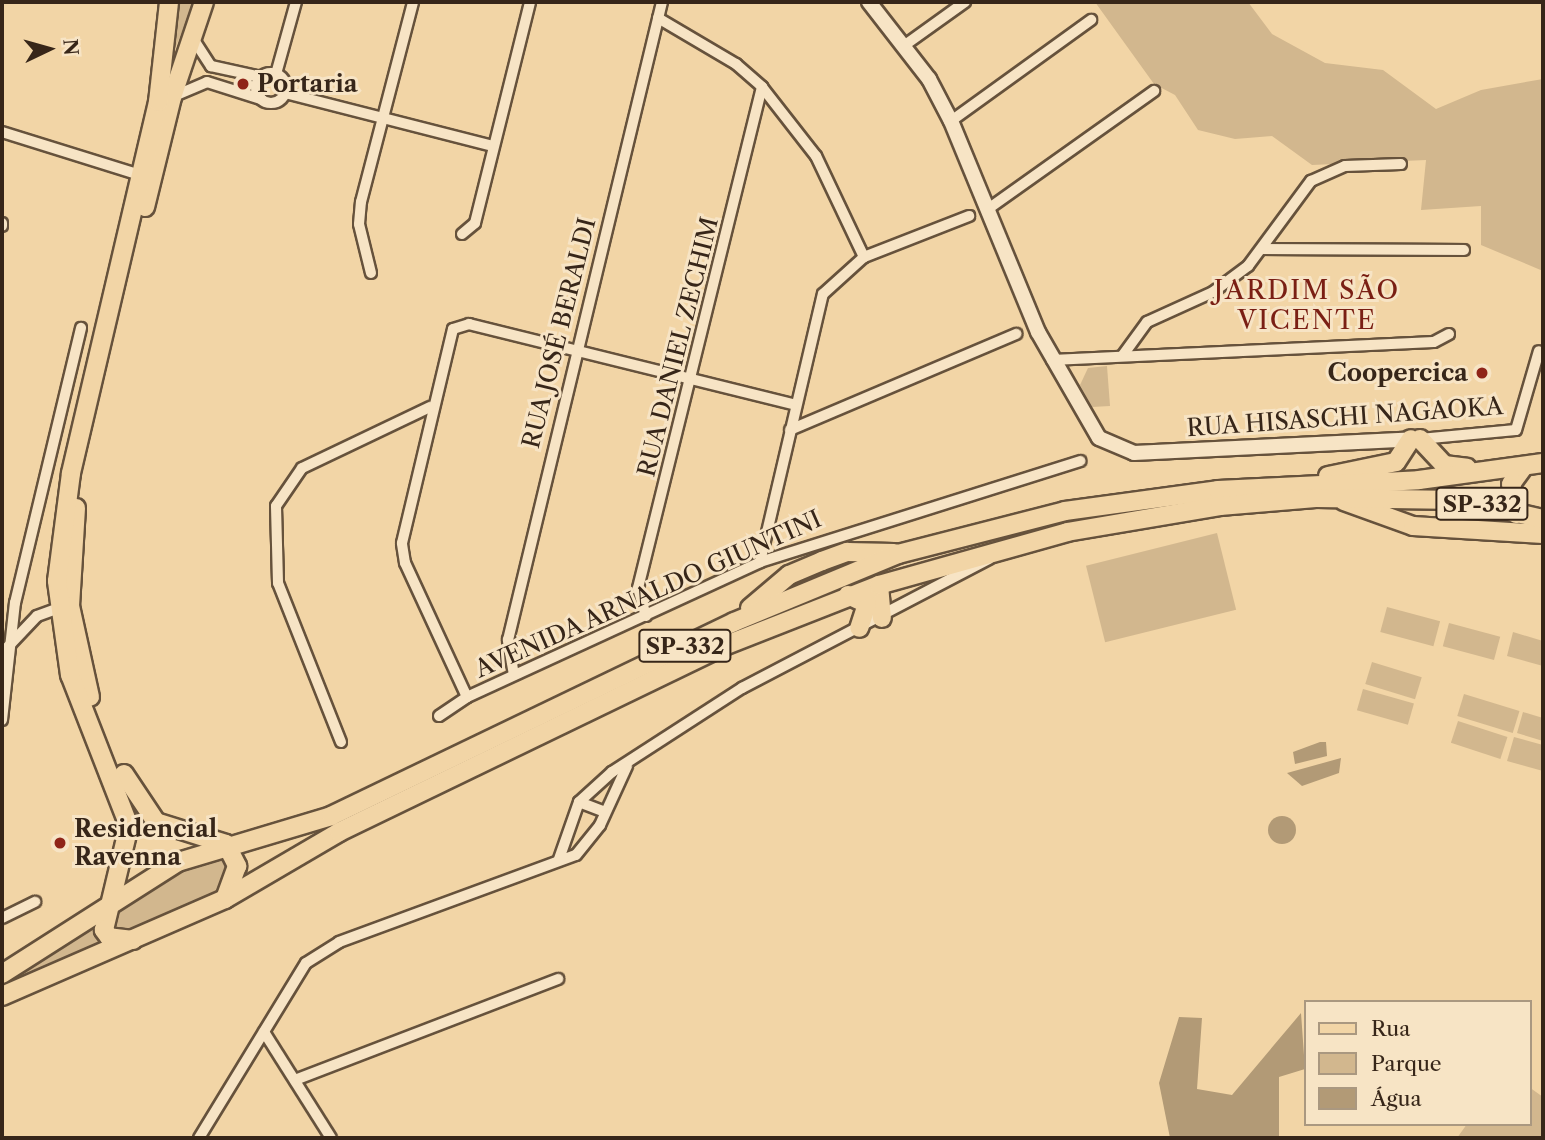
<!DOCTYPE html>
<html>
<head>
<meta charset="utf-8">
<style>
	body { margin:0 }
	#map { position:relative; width:1545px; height:1140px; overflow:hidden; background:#f2d5a6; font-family:"Libre Caslon Text",serif }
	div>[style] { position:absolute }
	.green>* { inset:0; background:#d2b78e; transform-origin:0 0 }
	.water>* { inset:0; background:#b29a76 }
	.round { border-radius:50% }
	.roads { filter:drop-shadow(2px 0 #66523c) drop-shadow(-2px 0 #66523c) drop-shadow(0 2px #66523c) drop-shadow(0 -2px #66523c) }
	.minor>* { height:10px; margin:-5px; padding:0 5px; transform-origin:5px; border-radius:5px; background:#f7e4c5 }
	.minor>.ring { margin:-5px; padding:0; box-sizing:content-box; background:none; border:10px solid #f7e4c5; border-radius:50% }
	.tertiary>* { height:14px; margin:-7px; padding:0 7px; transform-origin:7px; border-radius:7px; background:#f7e4c5 }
	.primary>* { height:18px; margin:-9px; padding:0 9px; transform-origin:9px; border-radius:9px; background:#f2d5a6 }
	.dots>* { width:19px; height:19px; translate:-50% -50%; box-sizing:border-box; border:4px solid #f7e4c5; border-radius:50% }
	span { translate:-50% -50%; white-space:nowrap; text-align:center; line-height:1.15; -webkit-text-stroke:6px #f7e4c5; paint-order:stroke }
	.shield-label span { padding:2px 5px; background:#f7e4c5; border:2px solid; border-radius:5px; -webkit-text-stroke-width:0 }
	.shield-label { font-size:23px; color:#372619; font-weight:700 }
	.poi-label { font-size:24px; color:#372619; font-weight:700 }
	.left { translate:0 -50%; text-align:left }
	.right { translate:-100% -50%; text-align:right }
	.street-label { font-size:24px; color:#372619 }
	.neighbourhood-label { font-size:26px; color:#7a1f14; letter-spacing:2px }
	.frame { position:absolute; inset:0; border:4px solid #372619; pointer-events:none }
	.legend { position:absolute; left:1304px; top:1000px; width:228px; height:126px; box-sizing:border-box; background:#f7e4c5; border:2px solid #aa9880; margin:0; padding:9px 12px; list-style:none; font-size:21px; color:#372619 }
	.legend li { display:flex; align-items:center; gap:14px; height:35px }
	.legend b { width:35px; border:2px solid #aa9880 }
	.north { position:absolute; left:14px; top:14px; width:70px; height:70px; -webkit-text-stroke:5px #f7e4c5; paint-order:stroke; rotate:85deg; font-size:19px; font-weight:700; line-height:28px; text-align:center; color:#372619 }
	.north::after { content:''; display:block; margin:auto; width:24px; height:32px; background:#372619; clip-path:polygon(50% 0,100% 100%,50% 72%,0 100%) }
</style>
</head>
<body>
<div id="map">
	<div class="green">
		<i style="clip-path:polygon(177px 2px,194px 2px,172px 56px,175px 17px)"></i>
		<i style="clip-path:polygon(1095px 2px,1248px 2px,1272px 34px,1325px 63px,1383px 70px,1436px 109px,1481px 90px,1543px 79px,1543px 271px,1481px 245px,1481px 206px,1421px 210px,1426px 160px,1312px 165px,1272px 136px,1235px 139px,1198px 130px,1175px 95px,1154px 84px)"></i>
		<i style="clip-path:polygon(1107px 366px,1110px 406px,1092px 407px,1080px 385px,1088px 368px)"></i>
		<i style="left:1217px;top:533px;width:79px;height:135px;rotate:76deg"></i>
		<i style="left:1387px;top:607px;width:55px;height:26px;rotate:15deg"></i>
		<i style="left:1449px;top:623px;width:53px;height:24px;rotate:15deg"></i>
		<i style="clip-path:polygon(1513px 632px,1543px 641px,1543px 666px,1507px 656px)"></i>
		<i style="left:1372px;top:662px;width:52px;height:23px;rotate:17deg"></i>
		<i style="left:1363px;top:689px;width:53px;height:22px;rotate:16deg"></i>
		<i style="left:1464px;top:694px;width:58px;height:23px;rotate:17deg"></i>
		<i style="clip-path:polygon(1523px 712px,1543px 718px,1543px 741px,1517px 733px)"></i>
		<i style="left:1458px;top:721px;width:52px;height:23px;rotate:18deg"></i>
		<i style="clip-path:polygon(1514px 737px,1543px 745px,1543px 771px,1507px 761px)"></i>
		<i style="clip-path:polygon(222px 854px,230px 861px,229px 885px,129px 932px,113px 929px,113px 909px,166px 882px,174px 871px)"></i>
		<i style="clip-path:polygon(95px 924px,110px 944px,2px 986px,2px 980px)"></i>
		<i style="clip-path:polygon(1529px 1087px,1543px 1097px,1543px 1138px,1457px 1138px,1467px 1124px,1529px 1124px)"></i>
	</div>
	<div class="water">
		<i style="clip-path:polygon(1320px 742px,1326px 742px,1327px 756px,1295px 764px,1293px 752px)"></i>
		<i style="clip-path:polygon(1341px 758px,1339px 773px,1302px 786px,1287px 773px)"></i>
		<i class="round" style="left:1268px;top:816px;width:28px;height:28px"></i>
		<i style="clip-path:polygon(1301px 1013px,1305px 1069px,1279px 1077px,1279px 1138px,1170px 1138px,1159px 1083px,1179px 1017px,1202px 1018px,1197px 1089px,1232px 1095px)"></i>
	</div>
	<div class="roads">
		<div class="minor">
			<i style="left:658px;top:18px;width:91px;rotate:30.5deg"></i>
			<i style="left:736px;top:64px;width:35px;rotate:41deg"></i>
			<i style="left:762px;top:87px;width:88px;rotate:52deg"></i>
			<i style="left:816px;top:156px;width:112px;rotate:64.6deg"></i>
			<i style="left:192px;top:37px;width:35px;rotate:57deg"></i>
			<i style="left:211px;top:66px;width:51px;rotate:12.4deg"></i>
			<i style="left:905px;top:45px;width:74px;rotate:-35.6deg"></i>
			<i class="ring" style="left:256px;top:73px;width:20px;height:20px"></i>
			<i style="left:276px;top:74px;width:75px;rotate:-74.5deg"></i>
			<i style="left:285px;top:93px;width:215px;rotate:14.3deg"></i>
			<i style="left:172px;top:97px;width:38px;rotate:-23deg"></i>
			<i style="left:207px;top:82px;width:57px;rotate:17.5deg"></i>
			<i style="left:951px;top:121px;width:173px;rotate:-35.8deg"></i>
			<i style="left:2px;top:132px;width:145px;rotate:17.3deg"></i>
			<i style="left:988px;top:209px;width:204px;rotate:-35.4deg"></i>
			<i style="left:2px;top:226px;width:3px;rotate:-90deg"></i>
			<i style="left:462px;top:234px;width:17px;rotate:-40deg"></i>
			<i style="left:475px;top:223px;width:228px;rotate:-76deg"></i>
			<i style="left:1263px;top:249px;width:201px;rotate:0.3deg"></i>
			<i style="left:371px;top:273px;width:50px;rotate:-103.8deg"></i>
			<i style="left:359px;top:224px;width:22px;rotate:-85deg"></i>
			<i style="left:361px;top:202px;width:207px;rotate:-75.4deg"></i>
			<i style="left:1123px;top:355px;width:41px;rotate:-54deg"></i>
			<i style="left:1147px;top:322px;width:72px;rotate:-24.4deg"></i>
			<i style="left:1213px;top:292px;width:44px;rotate:-36.6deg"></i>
			<i style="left:1248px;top:266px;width:106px;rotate:-53.5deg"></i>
			<i style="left:1311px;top:181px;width:37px;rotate:-24deg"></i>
			<i style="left:1345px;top:166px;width:56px;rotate:-2deg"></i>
			<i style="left:1052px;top:360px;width:382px;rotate:-2.7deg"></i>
			<i style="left:1434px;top:342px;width:17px;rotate:-28deg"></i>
			<i style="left:790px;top:430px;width:246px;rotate:-23deg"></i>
			<i style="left:1420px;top:439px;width:96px;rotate:-5.4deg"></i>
			<i style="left:1516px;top:430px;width:82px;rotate:-73.8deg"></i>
			<i style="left:760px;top:562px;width:275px;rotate:-76.8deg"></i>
			<i style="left:823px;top:294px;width:55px;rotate:-42.1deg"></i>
			<i style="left:864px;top:257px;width:113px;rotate:-21.3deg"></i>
			<i style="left:646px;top:616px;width:29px;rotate:-106deg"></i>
			<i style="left:638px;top:588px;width:516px;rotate:-76.1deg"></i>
			<i style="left:2px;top:653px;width:51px;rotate:-46.6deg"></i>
			<i style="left:37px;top:616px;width:30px;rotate:-20deg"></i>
			<i style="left:514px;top:675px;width:36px;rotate:-100deg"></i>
			<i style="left:508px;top:640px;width:656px;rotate:-76.43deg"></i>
			<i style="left:467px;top:697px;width:148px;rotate:-114.8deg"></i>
			<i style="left:405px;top:563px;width:20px;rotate:-99deg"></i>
			<i style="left:402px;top:543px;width:220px;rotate:-76.6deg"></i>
			<i style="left:453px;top:329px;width:17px;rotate:-17deg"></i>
			<i style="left:469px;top:324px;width:337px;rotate:13.9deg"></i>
			<i style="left:439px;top:716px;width:34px;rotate:-34deg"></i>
			<i style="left:467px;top:697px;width:323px;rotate:-24.7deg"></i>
			<i style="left:760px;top:562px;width:336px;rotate:-17.5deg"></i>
			<i style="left:2px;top:720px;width:118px;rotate:-83.7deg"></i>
			<i style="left:15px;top:603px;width:283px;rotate:-76.5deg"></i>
			<i style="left:341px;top:742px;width:171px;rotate:-111.6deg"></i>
			<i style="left:278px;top:583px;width:77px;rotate:-91.5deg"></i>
			<i style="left:276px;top:506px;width:46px;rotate:-55.6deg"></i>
			<i style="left:302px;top:468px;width:142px;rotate:-25.5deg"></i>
			<i style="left:579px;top:802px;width:28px;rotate:21deg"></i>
			<i style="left:559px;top:859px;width:60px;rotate:-70.7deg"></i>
			<i style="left:579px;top:802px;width:45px;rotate:-42.3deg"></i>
			<i style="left:612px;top:772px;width:155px;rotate:-32.9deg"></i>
			<i style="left:742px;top:688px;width:279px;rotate:-27.6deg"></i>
			<i style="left:2px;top:918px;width:37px;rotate:-26deg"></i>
			<i style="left:264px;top:1032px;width:125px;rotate:57.7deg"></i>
			<i style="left:295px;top:1080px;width:282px;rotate:-21deg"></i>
			<i style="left:199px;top:1138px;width:205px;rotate:-58.6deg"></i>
			<i style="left:306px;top:963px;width:39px;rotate:-32deg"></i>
			<i style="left:339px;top:942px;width:252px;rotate:-20.2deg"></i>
			<i style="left:576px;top:855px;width:38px;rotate:-51deg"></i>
			<i style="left:600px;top:825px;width:65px;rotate:-65.4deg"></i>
		</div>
		<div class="tertiary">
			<i style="left:869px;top:2px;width:98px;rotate:52.1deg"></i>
			<i style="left:929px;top:79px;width:47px;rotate:62.4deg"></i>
			<i style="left:951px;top:121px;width:228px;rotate:67.6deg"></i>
			<i style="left:1038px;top:332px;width:122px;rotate:60.1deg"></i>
			<i style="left:1099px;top:438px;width:38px;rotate:23deg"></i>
			<i style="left:1134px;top:453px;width:285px;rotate:-2.8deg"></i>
		</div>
		<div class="primary">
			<i style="left:145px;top:207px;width:113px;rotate:-76.2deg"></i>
			<i style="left:172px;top:97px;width:100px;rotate:-71.4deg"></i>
			<i style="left:1420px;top:439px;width:35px;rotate:47deg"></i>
			<i style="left:1444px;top:465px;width:23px;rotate:7deg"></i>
			<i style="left:1328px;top:476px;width:69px;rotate:-11.6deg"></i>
			<i style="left:1396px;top:462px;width:27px;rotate:-57deg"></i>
			<i style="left:1344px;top:501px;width:73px;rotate:19.9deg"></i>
			<i style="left:1413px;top:526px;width:130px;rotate:3.5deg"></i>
			<i style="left:76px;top:508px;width:98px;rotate:93.5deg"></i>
			<i style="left:70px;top:606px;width:93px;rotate:77.6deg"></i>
			<i style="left:1516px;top:514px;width:30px;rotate:-99deg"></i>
			<i style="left:1511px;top:484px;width:19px;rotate:-54deg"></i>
			<i style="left:879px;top:585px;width:33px;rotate:85deg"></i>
			<i style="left:848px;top:595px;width:21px;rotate:25deg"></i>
			<i style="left:867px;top:604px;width:25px;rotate:108deg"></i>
			<i style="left:750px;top:608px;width:51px;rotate:-40.2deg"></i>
			<i style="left:789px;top:575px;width:36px;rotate:-23deg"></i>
			<i style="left:822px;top:561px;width:27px;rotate:-20deg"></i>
			<i style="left:847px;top:552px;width:47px;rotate:1.2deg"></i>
			<i style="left:124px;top:774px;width:58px;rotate:56.3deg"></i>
			<i style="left:156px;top:822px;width:73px;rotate:17.4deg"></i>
			<i style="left:226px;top:844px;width:25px;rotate:63deg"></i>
			<i style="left:237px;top:866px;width:35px;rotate:110deg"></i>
			<i style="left:133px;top:940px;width:24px;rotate:-173deg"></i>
			<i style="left:109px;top:937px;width:9px;rotate:-126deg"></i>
			<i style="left:104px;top:930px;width:107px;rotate:-76.5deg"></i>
			<i style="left:129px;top:826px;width:162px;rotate:-111.3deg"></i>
			<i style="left:70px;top:675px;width:95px;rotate:-97.9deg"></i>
			<i style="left:57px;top:581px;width:109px;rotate:-82.6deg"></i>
			<i style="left:71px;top:473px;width:381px;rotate:-76.8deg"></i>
			<i style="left:158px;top:102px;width:101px;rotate:-83.7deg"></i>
			<i style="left:2px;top:974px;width:209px;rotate:-32.5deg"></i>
			<i style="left:178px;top:862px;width:160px;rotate:-16.7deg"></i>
			<i style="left:331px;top:816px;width:447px;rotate:-25.7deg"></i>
			<i style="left:734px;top:622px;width:178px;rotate:-22.5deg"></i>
			<i style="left:898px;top:554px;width:172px;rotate:-14.4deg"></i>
			<i style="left:1065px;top:511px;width:154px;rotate:-7.8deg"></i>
			<i style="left:1218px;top:490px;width:201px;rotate:-2.8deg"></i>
			<i style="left:1419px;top:480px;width:125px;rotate:-7.8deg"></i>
			<i style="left:2px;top:996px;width:243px;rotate:-23.5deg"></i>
			<i style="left:225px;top:899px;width:132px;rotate:-30.4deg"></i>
			<i style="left:339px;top:832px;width:430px;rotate:-25.8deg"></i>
			<i style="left:726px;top:645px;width:164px;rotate:-21.4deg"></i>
			<i style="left:879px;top:585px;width:195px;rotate:-15.7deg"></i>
			<i style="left:1067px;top:532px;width:155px;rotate:-9.6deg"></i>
			<i style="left:1220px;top:506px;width:96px;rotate:-4.8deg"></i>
			<i style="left:1316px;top:498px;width:145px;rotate:0.8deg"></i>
			<i style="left:1461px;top:500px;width:84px;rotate:13deg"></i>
		</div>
	</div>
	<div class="dots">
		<i style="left:243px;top:84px;background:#8f2418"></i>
		<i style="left:1482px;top:373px;background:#8f2418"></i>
		<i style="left:60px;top:843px;background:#8f2418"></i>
	</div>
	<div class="shield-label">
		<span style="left:1482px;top:504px">SP-332</span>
		<span style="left:685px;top:646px">SP-332</span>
	</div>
	<div class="poi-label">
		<span class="left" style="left:257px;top:84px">Portaria</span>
		<span class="right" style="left:1468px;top:373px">Coopercica</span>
		<span class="left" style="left:74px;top:843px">Residencial<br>Ravenna</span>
	</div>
	<div class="street-label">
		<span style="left:559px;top:333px;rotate:-76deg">RUA JOSÉ BERALDI</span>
		<span style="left:678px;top:347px;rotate:-76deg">RUA DANIEL ZECHIM</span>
		<span style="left:1345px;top:417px;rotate:-4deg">RUA HISASCHI NAGAOKA</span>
		<span style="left:648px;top:594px;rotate:-24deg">AVENIDA ARNALDO GIUNTINI</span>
	</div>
	<div class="neighbourhood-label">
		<span style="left:1307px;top:306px">JARDIM SÃO<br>VICENTE</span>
	</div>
	<div class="frame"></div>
	<ul class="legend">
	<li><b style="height:9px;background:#f2d5a6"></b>Rua</li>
	<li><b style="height:19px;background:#d2b78e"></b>Parque</li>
	<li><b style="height:19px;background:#b29a76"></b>Água</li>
	</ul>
	<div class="north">N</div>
</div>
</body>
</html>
